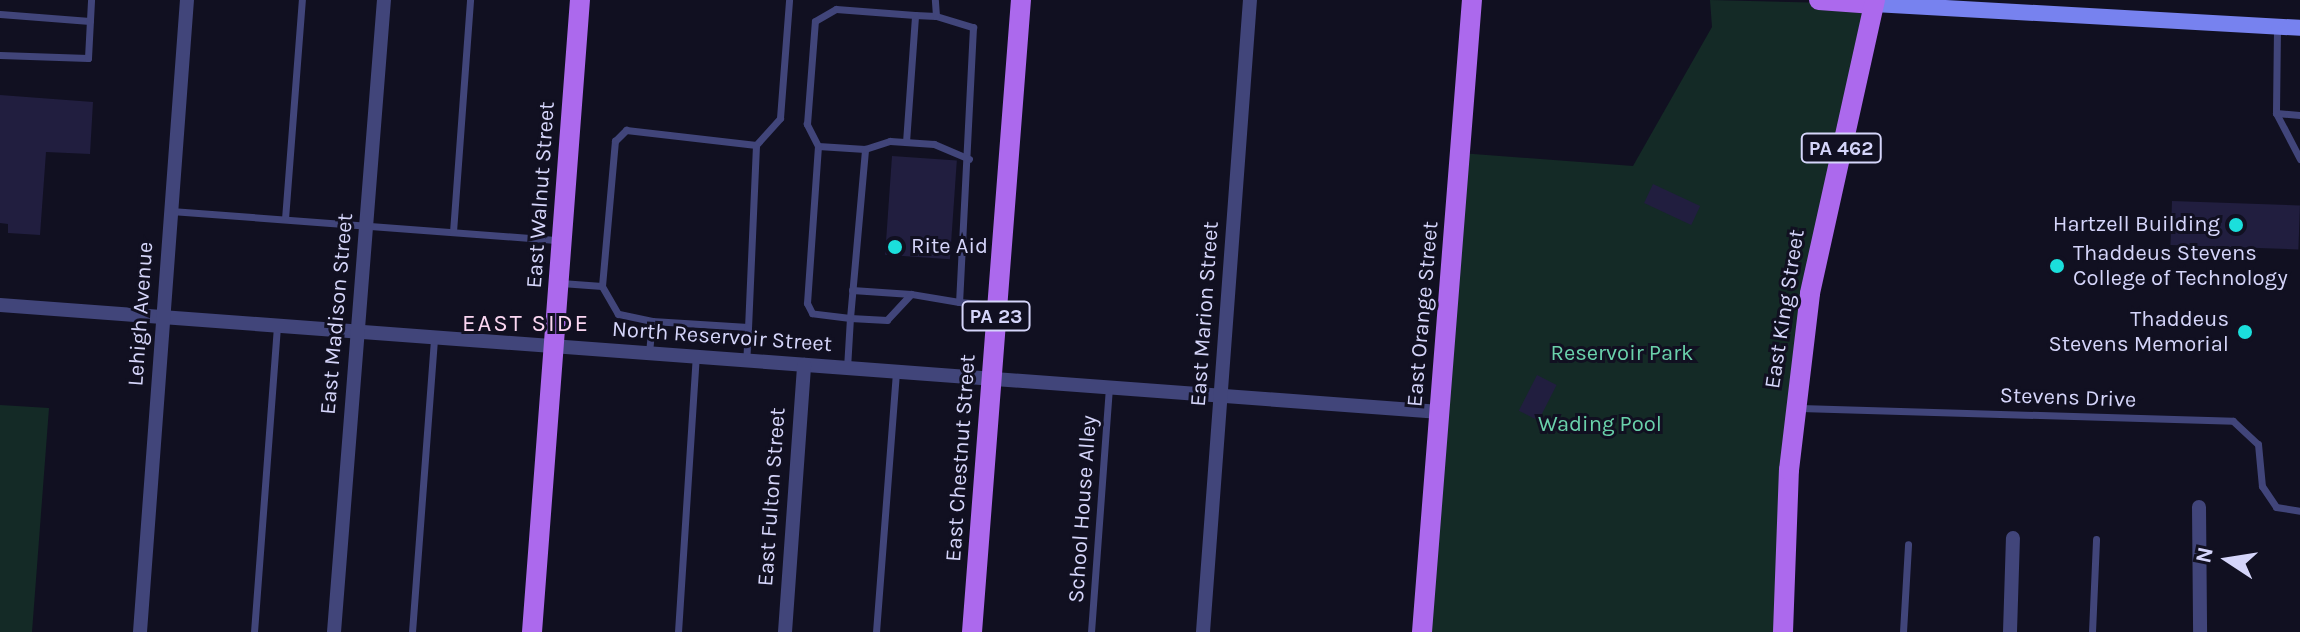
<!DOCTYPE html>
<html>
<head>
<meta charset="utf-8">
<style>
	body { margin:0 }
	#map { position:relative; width:2300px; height:632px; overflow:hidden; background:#111021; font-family:Karla,sans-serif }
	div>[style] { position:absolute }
	.green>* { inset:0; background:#142a26 }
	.building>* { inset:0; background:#211e3f; transform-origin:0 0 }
	.service>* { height:7px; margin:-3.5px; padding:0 3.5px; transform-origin:3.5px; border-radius:3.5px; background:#41457a }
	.minor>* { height:14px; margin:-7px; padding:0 7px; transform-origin:7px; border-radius:7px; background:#41457a }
	.secondary>* { height:16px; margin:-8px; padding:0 8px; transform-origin:8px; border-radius:8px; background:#7782ef }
	.primary>* { height:20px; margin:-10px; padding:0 10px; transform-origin:10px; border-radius:10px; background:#ac69ed }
	.dots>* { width:22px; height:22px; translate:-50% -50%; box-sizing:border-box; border:4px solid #111021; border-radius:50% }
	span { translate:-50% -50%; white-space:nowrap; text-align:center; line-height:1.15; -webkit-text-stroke:6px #111021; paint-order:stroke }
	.shield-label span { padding:2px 6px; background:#111021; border:2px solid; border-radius:6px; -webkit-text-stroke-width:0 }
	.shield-label { font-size:20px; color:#d5d5fa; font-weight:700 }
	.street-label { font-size:22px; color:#d5d5fa }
	.poi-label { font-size:22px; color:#d5d5fa }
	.right { translate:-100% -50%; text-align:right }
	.left { translate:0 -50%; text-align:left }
	.park-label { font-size:22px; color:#6ad1ab }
	.neighbourhood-label { font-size:24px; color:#fad6f1; letter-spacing:2px }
	.north { position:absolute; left:2188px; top:520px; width:80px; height:80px; -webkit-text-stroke:6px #111021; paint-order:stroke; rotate:282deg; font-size:22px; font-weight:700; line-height:32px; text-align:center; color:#d5d5fa }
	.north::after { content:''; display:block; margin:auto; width:28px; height:36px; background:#d5d5fa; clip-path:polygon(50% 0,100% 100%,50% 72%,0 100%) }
</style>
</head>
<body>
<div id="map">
	<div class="green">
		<i style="clip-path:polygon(1710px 0,1874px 4px,1820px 240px,1783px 632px,1422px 632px,1460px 153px,1633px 166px,1712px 27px)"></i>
		<i style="clip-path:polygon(0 405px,49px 408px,32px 632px,0 632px)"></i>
	</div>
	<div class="building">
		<i style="clip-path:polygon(0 95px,93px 102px,90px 154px,46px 152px,40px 235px,8px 233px,8px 224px,0 223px)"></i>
		<i style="left:892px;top:156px;width:65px;height:99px;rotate:4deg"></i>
		<i style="left:1653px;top:184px;width:52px;height:21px;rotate:25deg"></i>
		<i style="left:2172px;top:201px;width:128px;height:44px;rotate:2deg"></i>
		<i style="left:1537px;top:375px;width:22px;height:40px;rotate:27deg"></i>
	</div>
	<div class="service">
		<i style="left:0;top:14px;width:90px;rotate:4.4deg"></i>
		<i style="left:936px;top:16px;width:39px;rotate:17deg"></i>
		<i style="left:973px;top:27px;width:275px;rotate:92.9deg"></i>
		<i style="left:959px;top:302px;width:35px;rotate:5deg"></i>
		<i style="left:2277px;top:29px;width:84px;rotate:90.7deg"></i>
		<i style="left:2276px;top:113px;width:52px;rotate:62.4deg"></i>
		<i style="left:0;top:55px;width:88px;rotate:2deg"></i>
		<i style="left:88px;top:58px;width:58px;rotate:-87deg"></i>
		<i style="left:2276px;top:113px;width:24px;rotate:5deg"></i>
		<i style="left:906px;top:142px;width:127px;rotate:-85.9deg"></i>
		<i style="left:915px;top:15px;width:21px;rotate:3deg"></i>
		<i style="left:936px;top:16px;width:16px;rotate:-94deg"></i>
		<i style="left:756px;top:145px;width:36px;rotate:-48deg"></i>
		<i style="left:780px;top:118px;width:118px;rotate:-85.6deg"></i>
		<i style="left:818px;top:146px;width:47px;rotate:3.7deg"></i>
		<i style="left:171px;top:211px;width:389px;rotate:4.3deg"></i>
		<i style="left:285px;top:219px;width:220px;rotate:-85.6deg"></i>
		<i style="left:453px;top:232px;width:233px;rotate:-85.8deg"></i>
		<i style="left:561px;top:283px;width:41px;rotate:4.2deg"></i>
		<i style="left:852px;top:290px;width:59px;rotate:3.9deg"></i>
		<i style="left:959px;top:302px;width:49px;rotate:-170.5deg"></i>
		<i style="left:911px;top:294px;width:35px;rotate:133deg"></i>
		<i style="left:887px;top:320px;width:37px;rotate:-177deg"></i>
		<i style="left:850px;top:318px;width:170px;rotate:-84.9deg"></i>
		<i style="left:865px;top:149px;width:26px;rotate:-18deg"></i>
		<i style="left:890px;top:141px;width:44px;rotate:3.9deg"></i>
		<i style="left:934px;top:144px;width:38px;rotate:23deg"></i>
		<i style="left:652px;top:321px;width:35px;rotate:-168deg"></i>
		<i style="left:618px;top:314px;width:32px;rotate:-120deg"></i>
		<i style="left:602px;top:286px;width:146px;rotate:-84.9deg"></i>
		<i style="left:615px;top:141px;width:16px;rotate:-45deg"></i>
		<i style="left:626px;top:130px;width:131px;rotate:6.6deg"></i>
		<i style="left:756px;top:145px;width:182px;rotate:92.5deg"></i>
		<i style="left:649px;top:352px;width:31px;rotate:-84deg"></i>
		<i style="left:652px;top:321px;width:96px;rotate:3.6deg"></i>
		<i style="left:748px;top:327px;width:34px;rotate:93deg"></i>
		<i style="left:847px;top:368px;width:50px;rotate:-86.6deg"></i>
		<i style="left:850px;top:318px;width:38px;rotate:-173deg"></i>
		<i style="left:812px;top:313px;width:11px;rotate:-117deg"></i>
		<i style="left:807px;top:303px;width:157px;rotate:-86deg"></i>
		<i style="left:818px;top:146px;width:25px;rotate:-117deg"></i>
		<i style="left:807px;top:124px;width:103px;rotate:-85.6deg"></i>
		<i style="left:815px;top:21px;width:24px;rotate:-30deg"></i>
		<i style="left:836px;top:9px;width:79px;rotate:4.3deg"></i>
		<i style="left:1800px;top:408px;width:433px;rotate:1.7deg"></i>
		<i style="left:2233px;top:421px;width:34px;rotate:43deg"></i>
		<i style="left:2258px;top:444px;width:42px;rotate:84.6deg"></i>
		<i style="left:2262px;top:486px;width:25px;rotate:56deg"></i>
		<i style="left:2276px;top:507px;width:24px;rotate:9deg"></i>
		<i style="left:254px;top:632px;width:307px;rotate:-85.7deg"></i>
		<i style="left:412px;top:632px;width:295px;rotate:-85.7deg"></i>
		<i style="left:678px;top:632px;width:276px;rotate:-86.3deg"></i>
		<i style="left:876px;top:632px;width:261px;rotate:-85.6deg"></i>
		<i style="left:1091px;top:632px;width:245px;rotate:-85.8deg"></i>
		<i style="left:1903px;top:632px;width:88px;rotate:-86.7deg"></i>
		<i style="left:2092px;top:632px;width:93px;rotate:-87.5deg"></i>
	</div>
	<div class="minor">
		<i style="left:0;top:305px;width:1444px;rotate:4.25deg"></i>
		<i style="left:2199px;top:507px;width:125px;rotate:89.5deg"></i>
		<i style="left:140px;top:632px;width:634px;rotate:-85.75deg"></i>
		<i style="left:334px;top:632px;width:634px;rotate:-85.48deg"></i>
		<i style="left:785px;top:632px;width:268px;rotate:-85.9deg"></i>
		<i style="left:1203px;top:632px;width:634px;rotate:-85.75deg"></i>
		<i style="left:2010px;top:632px;width:94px;rotate:-88.2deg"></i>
	</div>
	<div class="secondary">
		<i style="left:1874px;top:4px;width:427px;rotate:3.2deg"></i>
	</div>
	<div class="primary">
		<i style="left:1819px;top:0;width:55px;rotate:4.2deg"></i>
		<i style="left:532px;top:632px;width:634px;rotate:-85.66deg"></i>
		<i style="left:972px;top:632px;width:634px;rotate:-85.57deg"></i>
		<i style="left:1422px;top:632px;width:634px;rotate:-85.48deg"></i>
		<i style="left:1783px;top:632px;width:162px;rotate:-87.9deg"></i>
		<i style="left:1789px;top:470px;width:178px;rotate:-83.2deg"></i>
		<i style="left:1810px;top:293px;width:300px;rotate:-77.5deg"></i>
	</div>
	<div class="dots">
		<i style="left:2236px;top:225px;background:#1bdfdc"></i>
		<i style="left:895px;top:247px;background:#1bdfdc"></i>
		<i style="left:2057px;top:266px;background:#1bdfdc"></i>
		<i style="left:2245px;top:332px;background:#1bdfdc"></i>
	</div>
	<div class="shield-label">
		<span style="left:1841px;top:148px">PA 462</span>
		<span style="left:996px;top:316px">PA 23</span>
	</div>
	<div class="street-label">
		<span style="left:541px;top:195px;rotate:-86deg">East Walnut Street</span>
		<span style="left:1785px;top:309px;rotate:-81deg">East King Street</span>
		<span style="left:141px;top:314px;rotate:-86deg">Lehigh Avenue</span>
		<span style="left:337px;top:314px;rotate:-85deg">East Madison Street</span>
		<span style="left:1205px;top:314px;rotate:-86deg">East Marion Street</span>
		<span style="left:1423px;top:314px;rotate:-85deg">East Orange Street</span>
		<span style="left:722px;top:337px;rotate:4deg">North Reservoir Street</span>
		<span style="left:2068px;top:398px;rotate:2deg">Stevens Drive</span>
		<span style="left:961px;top:458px;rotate:-86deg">East Chestnut Street</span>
		<span style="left:772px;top:497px;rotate:-86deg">East Fulton Street</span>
		<span style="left:1083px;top:509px;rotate:-86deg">School House Alley</span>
	</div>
	<div class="poi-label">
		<span class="right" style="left:2220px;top:225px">Hartzell Building</span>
		<span class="left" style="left:911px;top:247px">Rite Aid</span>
		<span class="left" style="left:2073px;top:266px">Thaddeus Stevens<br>College of Technology</span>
		<span class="right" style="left:2229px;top:332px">Thaddeus<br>Stevens Memorial</span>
	</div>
	<div class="park-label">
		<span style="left:1622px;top:354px">Reservoir Park</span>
		<span style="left:1600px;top:425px">Wading Pool</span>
	</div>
	<div class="neighbourhood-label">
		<span style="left:526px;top:324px">EAST SIDE</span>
	</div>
	<div class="north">N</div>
</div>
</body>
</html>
